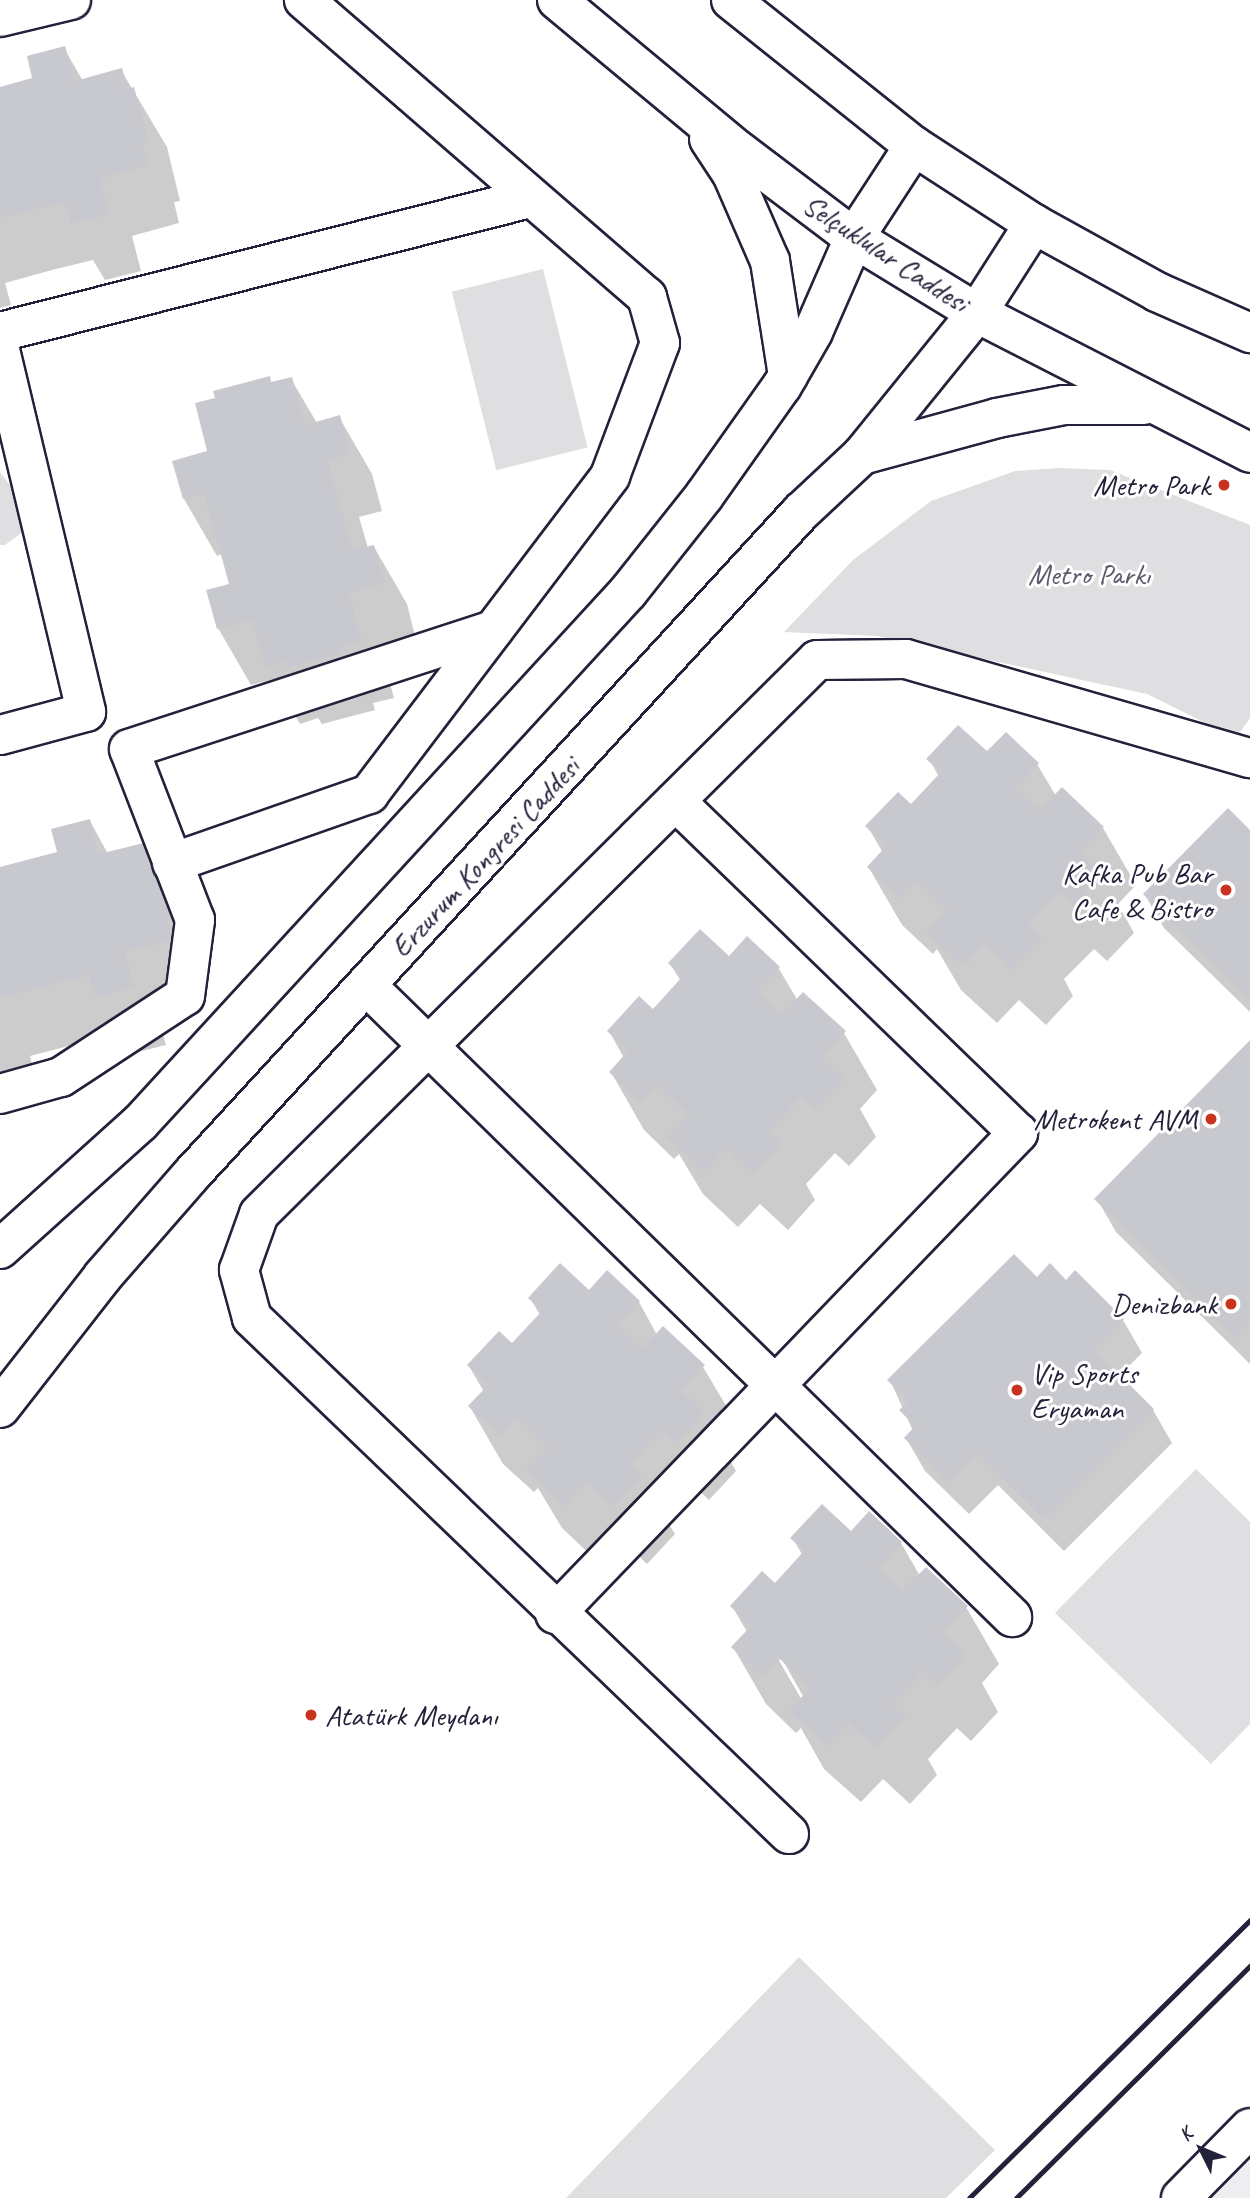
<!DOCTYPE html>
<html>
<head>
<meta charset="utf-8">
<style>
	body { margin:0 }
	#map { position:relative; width:1250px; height:2198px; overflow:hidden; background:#fff; font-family:Caveat,sans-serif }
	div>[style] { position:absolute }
	.built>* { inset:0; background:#eeeef1 }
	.green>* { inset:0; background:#dfdfe2; transform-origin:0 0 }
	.shadow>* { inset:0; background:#0003 }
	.building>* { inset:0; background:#c8c8cf }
	.roads { filter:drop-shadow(2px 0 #22223b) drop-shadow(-2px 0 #22223b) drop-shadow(0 2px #22223b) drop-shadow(0 -2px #22223b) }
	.street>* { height:38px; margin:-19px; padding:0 19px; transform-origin:19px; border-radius:19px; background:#fff }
	.secondary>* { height:38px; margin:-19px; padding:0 19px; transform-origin:19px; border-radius:19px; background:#fff }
	.rail>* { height:5px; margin:-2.5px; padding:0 2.5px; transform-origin:2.5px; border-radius:2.5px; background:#22223b }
	.dots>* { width:19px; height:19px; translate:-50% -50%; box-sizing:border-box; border:4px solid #fff; border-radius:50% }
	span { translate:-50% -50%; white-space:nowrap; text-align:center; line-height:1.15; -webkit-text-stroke:6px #fff; paint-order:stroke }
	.street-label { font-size:30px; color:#22223b }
	.poi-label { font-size:30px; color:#22223b }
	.right { translate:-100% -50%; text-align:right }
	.left { translate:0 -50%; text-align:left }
	.park-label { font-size:30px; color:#5b5b6d }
	.north { position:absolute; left:1166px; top:2114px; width:70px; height:70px; -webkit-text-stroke:5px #fff; paint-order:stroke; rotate:313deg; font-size:19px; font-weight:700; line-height:28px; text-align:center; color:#22223b }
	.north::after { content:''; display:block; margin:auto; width:24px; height:32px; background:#22223b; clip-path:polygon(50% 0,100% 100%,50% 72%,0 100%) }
</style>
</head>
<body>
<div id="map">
	<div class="built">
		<i style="clip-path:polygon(1250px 2160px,1250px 2198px,1212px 2198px)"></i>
	</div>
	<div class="green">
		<i style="left:543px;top:269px;width:184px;height:94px;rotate:76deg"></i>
		<i style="clip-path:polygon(1059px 468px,1110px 470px,1250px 525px,1250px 718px,1236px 738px,1147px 694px,877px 636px,784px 632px,853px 560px,931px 501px,1015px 471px)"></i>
		<i style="clip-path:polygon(0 472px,22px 501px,24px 531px,5px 545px,0 545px)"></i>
		<i style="clip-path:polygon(1196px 1469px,1250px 1522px,1250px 1724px,1211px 1764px,1055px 1613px)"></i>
		<i style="clip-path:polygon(799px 1957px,995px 2150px,946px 2198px,566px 2198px)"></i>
	</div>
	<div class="shadow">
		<i style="clip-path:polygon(64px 48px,83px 81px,121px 70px,167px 147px,180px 201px,174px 202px,179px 223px,132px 236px,141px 271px,105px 280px,93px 260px,52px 270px,5px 283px,11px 305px,0 308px,0 88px,34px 79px)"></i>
		<i style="clip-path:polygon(269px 378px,272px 384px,291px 379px,317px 423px,339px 417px,372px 474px,382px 511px,359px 517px,368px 548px,374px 547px,407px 604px,416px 640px,381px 650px,394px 698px,373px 703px,375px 710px,322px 724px,318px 718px,300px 724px,274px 679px,251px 685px,218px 628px,231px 585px,222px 554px,217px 556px,184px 499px,209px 452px,217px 399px)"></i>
		<i style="clip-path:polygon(987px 754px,1037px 764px,1056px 796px,1103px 828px,1136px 885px,1118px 904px,1134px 933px,1107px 961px,1094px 949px,1064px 979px,1073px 996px,1046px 1025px,1019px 1000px,997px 1023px,961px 990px,937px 949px,933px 954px,902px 925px,869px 868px,883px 853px,868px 827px,911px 806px,939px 777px,929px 759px)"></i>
		<i style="clip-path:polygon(90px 821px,108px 854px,147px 844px,205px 997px,156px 1009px,166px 1045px,130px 1054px,118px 1033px,30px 1056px,36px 1079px,0 1088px,0 869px,59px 853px)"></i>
		<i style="clip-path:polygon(1250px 833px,1250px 1012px,1164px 928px,1145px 895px)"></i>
		<i style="clip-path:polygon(747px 939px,779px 969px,798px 1001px,844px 1033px,877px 1090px,860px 1109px,876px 1137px,849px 1166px,835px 1153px,806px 1184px,815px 1200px,788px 1230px,760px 1204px,738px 1227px,703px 1194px,679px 1154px,674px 1159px,644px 1130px,611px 1072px,624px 1058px,609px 1031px,653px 1011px,681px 981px,670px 964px,729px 958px)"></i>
		<i style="clip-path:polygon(1250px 1043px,1250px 1364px,1116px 1232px,1097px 1199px)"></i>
		<i style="clip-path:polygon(1037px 1279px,1066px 1282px,1123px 1320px,1142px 1353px,1119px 1376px,1153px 1410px,1172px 1443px,1064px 1551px,998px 1485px,969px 1514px,925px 1471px,906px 1438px,913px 1431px,890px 1380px)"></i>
		<i style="clip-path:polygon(589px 1292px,639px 1302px,657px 1335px,703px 1367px,737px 1424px,719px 1442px,736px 1471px,709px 1500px,695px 1487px,665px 1518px,675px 1534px,647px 1564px,620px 1538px,598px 1562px,562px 1528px,538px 1488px,534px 1492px,503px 1464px,470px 1407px,484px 1392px,469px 1366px,512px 1345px,540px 1315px,530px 1298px)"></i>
		<i style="clip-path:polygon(evenodd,851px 1533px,901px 1543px,920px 1576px,966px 1607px,999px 1664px,982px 1683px,998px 1712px,971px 1741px,957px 1728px,928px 1759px,937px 1775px,910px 1804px,883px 1779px,861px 1802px,824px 1769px,801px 1728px,796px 1733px,766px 1704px,733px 1647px,747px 1632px,732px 1606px,775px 1586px,803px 1556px,793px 1539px,851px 1533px,777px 1650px,804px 1698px,802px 1700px,774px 1652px,777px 1650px)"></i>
	</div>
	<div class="building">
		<i style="clip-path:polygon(65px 46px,75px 81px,122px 68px,128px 89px,134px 87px,149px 143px,142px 145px,148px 165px,100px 178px,109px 213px,71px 224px,65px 202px,0 218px,0 87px,32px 78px,27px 56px)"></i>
		<i style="clip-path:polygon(270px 376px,271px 382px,292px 377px,305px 425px,340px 415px,350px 453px,328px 460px,352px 550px,374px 545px,384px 583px,349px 593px,362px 641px,341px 646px,343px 653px,287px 668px,285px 661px,265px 667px,252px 619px,217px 629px,206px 590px,229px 584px,204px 493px,183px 499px,172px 461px,207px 451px,195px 403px,215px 398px,213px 391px)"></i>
		<i style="clip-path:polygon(958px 725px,987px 751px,1006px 732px,1039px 763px,1015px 788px,1040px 810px,1062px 787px,1104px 827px,1080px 853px,1102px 874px,1074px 905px,1060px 892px,1028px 925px,1042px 937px,1012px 969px,985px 943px,963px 967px,926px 932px,947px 909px,916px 880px,899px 898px,867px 867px,886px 846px,865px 826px,898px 792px,911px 804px,941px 772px,926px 759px)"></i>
		<i style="clip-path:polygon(1228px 808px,1250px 830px,1250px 1000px,1143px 894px)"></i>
		<i style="clip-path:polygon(90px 819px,99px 854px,148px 842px,174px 917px,167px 919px,173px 939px,125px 952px,134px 987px,95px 997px,89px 975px,0 998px,0 867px,57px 852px,51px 829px)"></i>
		<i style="clip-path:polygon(700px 929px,729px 956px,747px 936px,780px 967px,757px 992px,782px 1015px,803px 992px,846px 1031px,821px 1058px,844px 1079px,815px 1110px,801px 1096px,770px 1130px,783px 1142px,754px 1173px,726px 1148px,704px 1171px,667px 1137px,689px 1114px,657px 1085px,641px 1103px,609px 1072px,628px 1051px,607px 1031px,639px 996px,653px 1009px,682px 977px,668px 963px)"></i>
		<i style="clip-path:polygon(1250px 1040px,1250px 1322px,1235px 1337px,1094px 1199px)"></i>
		<i style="clip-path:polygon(1014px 1254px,1037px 1277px,1050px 1263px,1066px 1280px,1075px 1270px,1124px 1319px,1094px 1349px,1154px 1409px,1045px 1519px,978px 1453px,949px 1482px,904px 1438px,915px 1426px,899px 1410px,909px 1401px,887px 1380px)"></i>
		<i style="clip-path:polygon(560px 1263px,589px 1290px,607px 1270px,640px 1301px,617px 1326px,642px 1349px,663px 1326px,705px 1365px,681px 1391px,704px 1413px,675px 1443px,661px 1431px,630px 1464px,643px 1476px,613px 1507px,586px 1482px,564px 1506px,526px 1471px,548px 1447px,517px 1418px,500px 1436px,468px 1406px,488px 1385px,467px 1365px,499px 1331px,512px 1343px,542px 1311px,528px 1298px)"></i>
		<i style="clip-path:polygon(822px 1504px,851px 1531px,869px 1511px,902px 1542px,879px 1567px,903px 1590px,926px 1567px,968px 1606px,943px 1632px,967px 1654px,938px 1685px,923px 1671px,892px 1704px,905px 1716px,876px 1748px,849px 1723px,827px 1746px,789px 1711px,810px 1688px,780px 1659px,762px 1677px,731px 1647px,751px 1626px,730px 1606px,762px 1571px,775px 1583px,804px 1551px,790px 1538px)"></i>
	</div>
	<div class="roads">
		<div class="street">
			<i style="left:0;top:17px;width:73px;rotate:-13.5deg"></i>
			<i style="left:0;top:332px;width:547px;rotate:-14.19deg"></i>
			<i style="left:0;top:350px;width:372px;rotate:76.6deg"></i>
			<i style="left:86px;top:712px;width:89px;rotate:165deg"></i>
			<i style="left:172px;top:863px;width:209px;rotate:-19.3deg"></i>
			<i style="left:369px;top:794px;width:399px;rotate:-52.8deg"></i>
			<i style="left:610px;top:476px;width:142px;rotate:-69.4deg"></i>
			<i style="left:660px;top:343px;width:48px;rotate:-105.8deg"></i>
			<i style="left:647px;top:297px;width:454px;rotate:-139.1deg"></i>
			<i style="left:366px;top:985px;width:904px;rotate:44.37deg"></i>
			<i style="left:0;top:1094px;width:63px;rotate:-15.6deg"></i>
			<i style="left:61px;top:1077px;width:148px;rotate:-33.2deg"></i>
			<i style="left:185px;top:996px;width:77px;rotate:-82.5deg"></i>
			<i style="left:195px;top:920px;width:183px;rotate:-111.1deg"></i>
			<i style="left:129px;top:749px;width:383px;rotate:-18.1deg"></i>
			<i style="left:555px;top:1614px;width:668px;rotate:-46.09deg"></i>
			<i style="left:1018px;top:1133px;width:477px;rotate:-135.9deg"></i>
			<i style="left:789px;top:1834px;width:745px;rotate:-136.14deg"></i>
			<i style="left:252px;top:1318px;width:50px;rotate:-105.2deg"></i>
			<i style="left:239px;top:1270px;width:59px;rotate:-70.3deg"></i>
			<i style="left:259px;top:1214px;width:786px;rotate:-44.79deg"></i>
			<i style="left:817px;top:660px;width:89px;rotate:-0.6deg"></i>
			<i style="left:906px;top:659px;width:358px;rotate:16.1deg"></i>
			<i style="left:1181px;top:2198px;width:98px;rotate:-45.4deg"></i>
		</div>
		<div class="secondary">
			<i style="left:557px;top:0;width:236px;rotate:39.7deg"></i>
			<i style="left:739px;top:151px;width:144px;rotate:37.1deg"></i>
			<i style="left:854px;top:238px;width:144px;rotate:31.4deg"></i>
			<i style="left:977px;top:313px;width:307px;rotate:27.1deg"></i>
			<i style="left:731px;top:0;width:234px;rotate:38.6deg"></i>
			<i style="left:914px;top:146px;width:143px;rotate:33deg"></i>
			<i style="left:1034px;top:224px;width:141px;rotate:28.9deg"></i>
			<i style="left:1157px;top:292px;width:102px;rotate:23.8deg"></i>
			<i style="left:709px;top:139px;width:42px;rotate:56.7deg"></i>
			<i style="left:732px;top:174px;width:95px;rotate:66.4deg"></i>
			<i style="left:770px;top:261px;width:116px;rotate:81.1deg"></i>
			<i style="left:862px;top:455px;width:140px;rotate:-15.3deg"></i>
			<i style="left:997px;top:418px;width:68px;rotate:-11deg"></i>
			<i style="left:1064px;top:405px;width:80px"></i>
			<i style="left:0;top:1249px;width:188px;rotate:-42deg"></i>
			<i style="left:140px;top:1123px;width:721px;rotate:-47.42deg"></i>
			<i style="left:628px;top:592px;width:122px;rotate:-51.6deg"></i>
			<i style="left:704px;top:496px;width:135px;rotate:-54.7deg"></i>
			<i style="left:782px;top:386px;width:62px;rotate:-60.1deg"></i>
			<i style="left:813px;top:332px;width:103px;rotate:-66.4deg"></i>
			<i style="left:854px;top:238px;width:110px;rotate:-56.9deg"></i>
			<i style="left:0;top:1408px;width:167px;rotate:-52deg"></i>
			<i style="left:103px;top:1276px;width:135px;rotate:-48.9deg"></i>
			<i style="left:192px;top:1174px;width:900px;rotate:-47.39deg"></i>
			<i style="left:801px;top:512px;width:83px;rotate:-43.1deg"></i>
			<i style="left:862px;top:455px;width:183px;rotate:-51deg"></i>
			<i style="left:977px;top:313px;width:106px;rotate:-57.4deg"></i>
		</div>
	</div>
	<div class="rail">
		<i style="left:969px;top:2198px;width:395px;rotate:-44.7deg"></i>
		<i style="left:1016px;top:2198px;width:330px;rotate:-44.8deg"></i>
	</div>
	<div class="dots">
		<i style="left:1224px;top:485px;background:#c8321e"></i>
		<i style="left:1226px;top:890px;background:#c8321e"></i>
		<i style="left:1211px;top:1119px;background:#c8321e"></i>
		<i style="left:1231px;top:1304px;background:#c8321e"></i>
		<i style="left:1017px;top:1390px;background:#c8321e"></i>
		<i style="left:311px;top:1715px;background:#c8321e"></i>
	</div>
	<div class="street-label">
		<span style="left:886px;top:253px;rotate:33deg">Selçuklular Caddesi</span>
		<span style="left:485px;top:857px;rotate:-47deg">Erzurum Kongresi Caddesi</span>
	</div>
	<div class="poi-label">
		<span class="right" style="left:1210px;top:485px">Metro Park</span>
		<span class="right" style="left:1212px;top:890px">Kafka Pub Bar<br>Cafe &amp; Bistro</span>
		<span class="right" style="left:1197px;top:1119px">Metrokent AVM</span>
		<span class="right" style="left:1217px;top:1304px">Denizbank</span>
		<span class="left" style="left:1031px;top:1390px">Vip Sports<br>Eryaman</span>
		<span class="left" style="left:325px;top:1715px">Atatürk Meydanı</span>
	</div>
	<div class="park-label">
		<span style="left:1089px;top:574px">Metro Parkı</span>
	</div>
	<div class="north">K</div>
</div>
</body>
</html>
